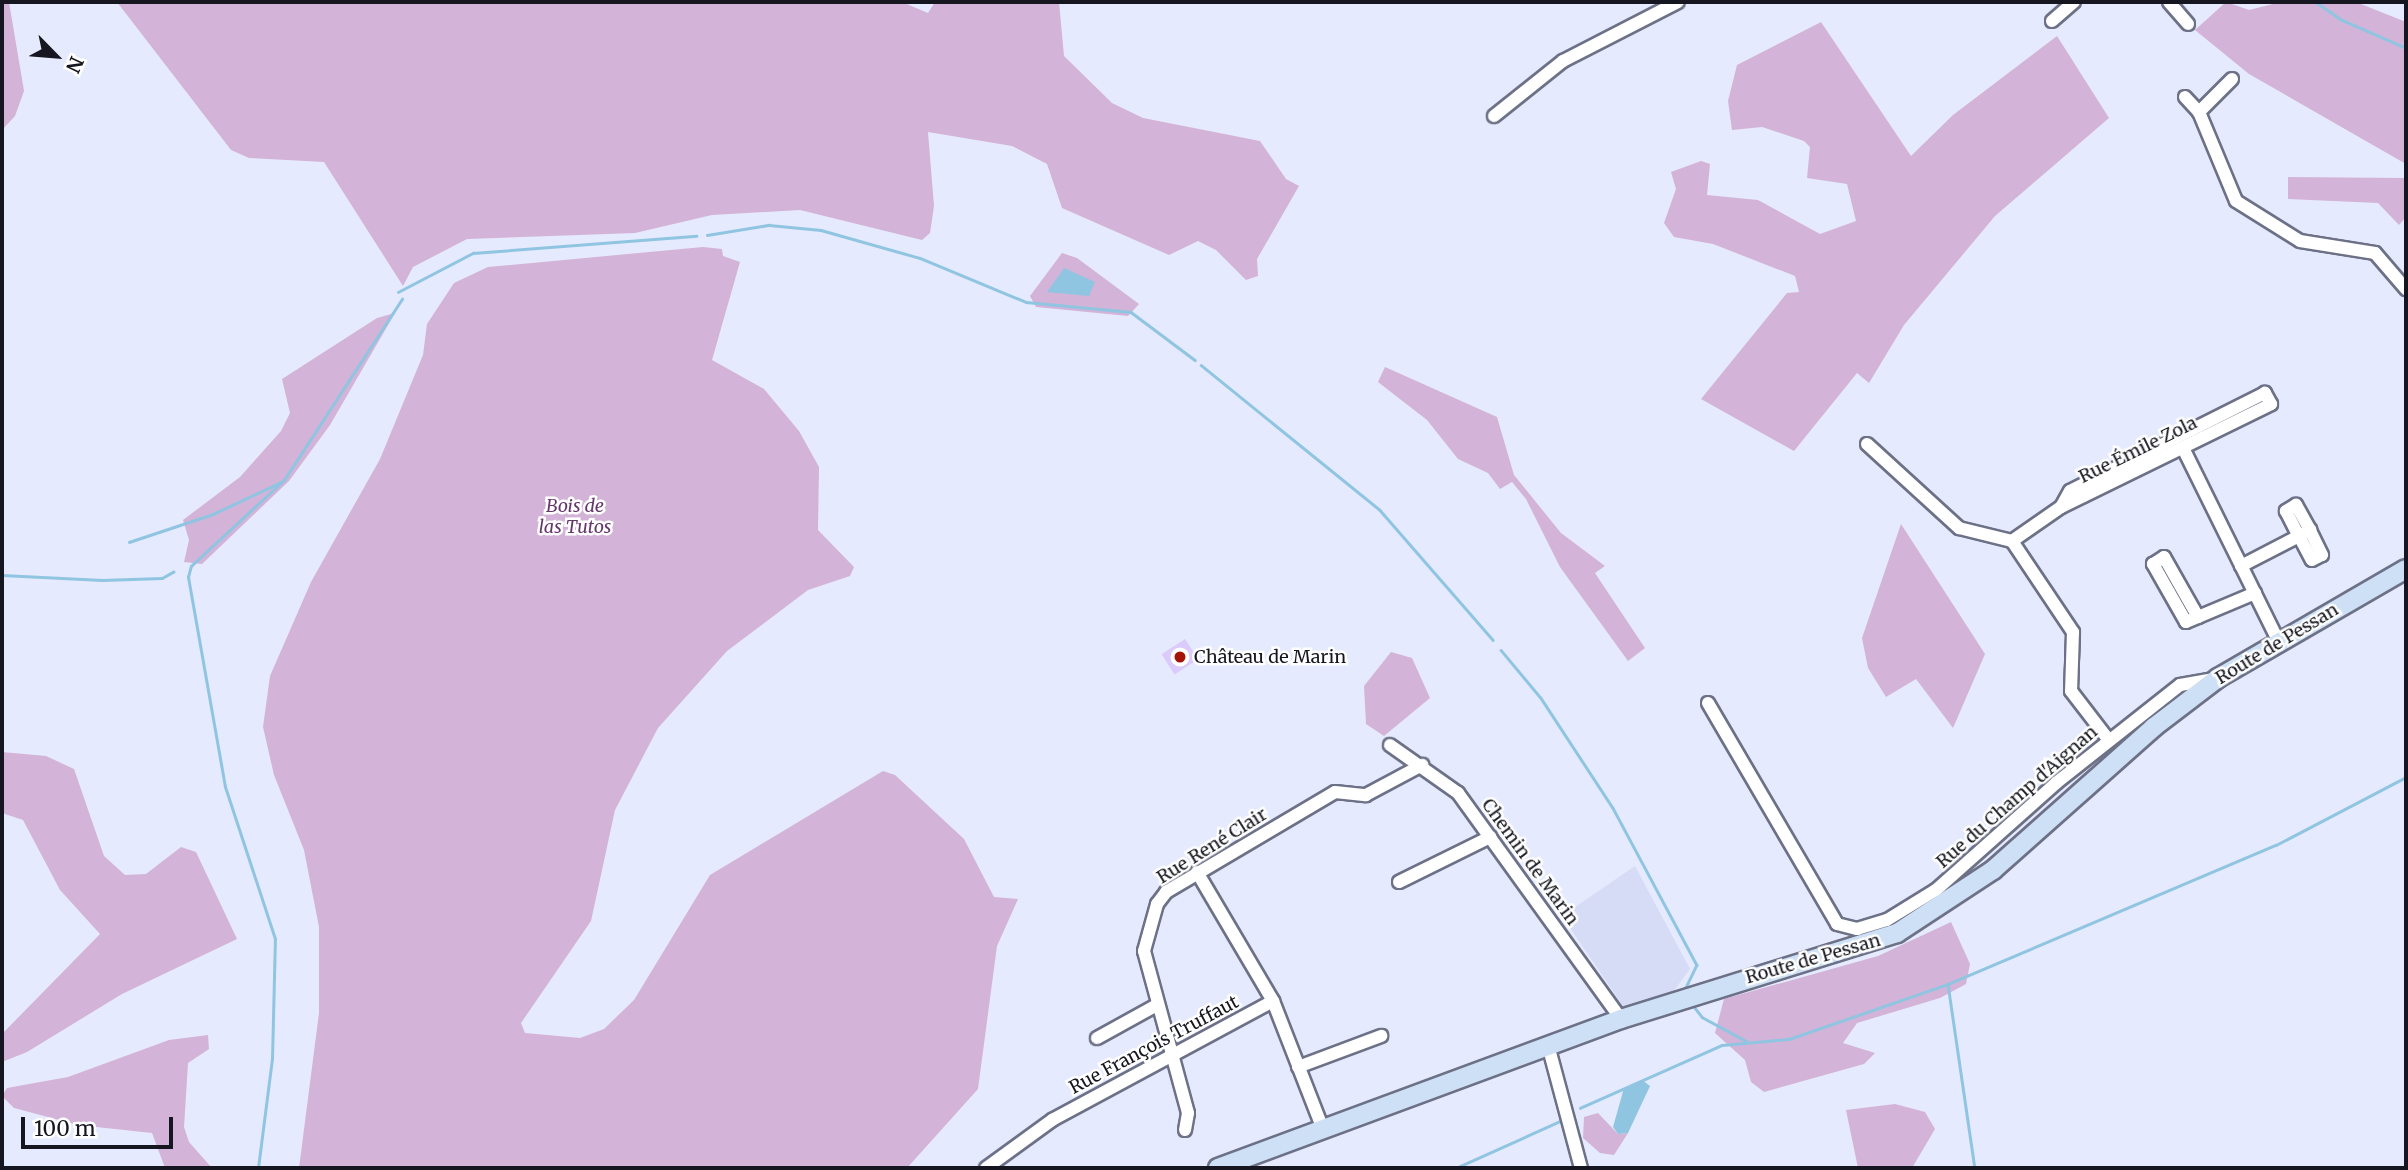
<!DOCTYPE html>
<html>
<head>
<meta charset="utf-8">
<style>
	body { margin:0 }
	#map { position:relative; width:2408px; height:1170px; overflow:hidden; background:#e6eafe; font-family:Merriweather,serif }
	div>[style] { position:absolute }
	.built>* { inset:0; background:#d7dcf6 }
	.green>* { inset:0; background:#d3b3d8 }
	.water>* { inset:0; background:#90c5e1 }
	.stream>* { height:2.5px; margin:-1.25px; padding:0 1.25px; transform-origin:1.25px; border-radius:1.25px; background:#90c5e1 }
	.building>* { inset:0; background:#dacbfc; transform-origin:0 0 }
	.roads { filter:drop-shadow(2px 0 #6d7187) drop-shadow(-2px 0 #6d7187) drop-shadow(0 2px #6d7187) drop-shadow(0 -2px #6d7187) }
	.minor>* { height:12px; margin:-6px; padding:0 6px; transform-origin:6px; border-radius:6px; background:#fff }
	.secondary>* { height:18px; margin:-9px; padding:0 9px; transform-origin:9px; border-radius:9px; background:#cee0f6 }
	.dots>* { width:19px; height:19px; translate:-50% -50%; box-sizing:border-box; border:4px solid #fff; border-radius:50% }
	span { translate:-50% -50%; white-space:nowrap; text-align:center; line-height:1.15; -webkit-text-stroke:5px #fff; paint-order:stroke }
	.street-label { font-size:18px; color:#15161f }
	.park-label { font-size:18px; color:#65386c; font-style:italic }
	.poi-label { font-size:18px; color:#15161f }
	.left { translate:0 -50%; text-align:left }
	.frame { position:absolute; inset:0; border:4px solid #15161f; pointer-events:none }
	.north { position:absolute; left:21px; top:21px; width:70px; height:70px; -webkit-text-stroke:5px #fff; paint-order:stroke; rotate:115deg; font-size:19px; font-weight:700; line-height:28px; text-align:center; color:#15161f }
	.north::after { content:''; display:block; margin:auto; width:24px; height:32px; background:#15161f; clip-path:polygon(50% 0,100% 100%,50% 72%,0 100%) }
	.scale { position:absolute; left:21px; top:1117px; width:152px; height:32px; box-sizing:border-box; border:4px solid #15161f; border-top:0; padding-left:9px; font-size:21px; line-height:24px; white-space:nowrap; color:#15161f; -webkit-text-stroke:5px #fff; paint-order:stroke }
</style>
</head>
<body>
<div id="map">
	<div class="built">
		<i style="clip-path:polygon(1635px 866px,1690px 969px,1673px 992px,1625px 1009px,1562px 916px)"></i>
	</div>
	<div class="green">
		<i style="clip-path:polygon(2px 2px,9px 2px,24px 91px,15px 116px,2px 130px)"></i>
		<i style="clip-path:polygon(117px 2px,902px 2px,928px 13px,935px 2px,1059px 2px,1064px 56px,1112px 103px,1143px 118px,1260px 141px,1286px 179px,1299px 186px,1257px 259px,1258px 276px,1246px 280px,1216px 250px,1198px 241px,1169px 255px,1062px 208px,1047px 164px,1012px 146px,928px 132px,934px 206px,930px 233px,922px 240px,800px 210px,712px 215px,635px 233px,467px 239px,413px 267px,403px 286px,324px 162px,249px 158px,231px 150px)"></i>
		<i style="clip-path:polygon(2226px 2px,2249px 10px,2281px 2px,2356px 2px,2406px 22px,2406px 164px,2249px 74px,2195px 30px)"></i>
		<i style="clip-path:polygon(1821px 22px,1911px 156px,1953px 115px,2057px 36px,2109px 118px,1995px 216px,1904px 325px,1869px 383px,1857px 373px,1794px 451px,1701px 399px,1787px 293px,1799px 292px,1795px 276px,1713px 244px,1674px 237px,1664px 223px,1676px 189px,1671px 172px,1701px 161px,1710px 164px,1707px 195px,1758px 200px,1820px 234px,1856px 221px,1847px 184px,1807px 178px,1810px 147px,1804px 141px,1762px 127px,1732px 130px,1728px 101px,1737px 65px)"></i>
		<i style="clip-path:polygon(2288px 177px,2406px 178px,2406px 217px,2399px 225px,2378px 203px,2288px 199px)"></i>
		<i style="clip-path:polygon(703px 247px,722px 249px,723px 256px,740px 262px,712px 360px,764px 389px,799px 431px,819px 467px,818px 530px,854px 567px,850px 576px,808px 590px,727px 651px,658px 728px,615px 810px,591px 921px,521px 1023px,525px 1033px,580px 1038px,604px 1029px,634px 1000px,710px 875px,883px 771px,895px 775px,964px 839px,994px 897px,1018px 899px,997px 946px,978px 1089px,907px 1168px,299px 1168px,319px 1013px,319px 927px,304px 850px,274px 775px,263px 727px,270px 676px,311px 582px,380px 459px,423px 355px,427px 324px,454px 283px,488px 267px)"></i>
		<i style="clip-path:polygon(1062px 253px,1077px 258px,1139px 304px,1128px 316px,1036px 307px,1030px 296px)"></i>
		<i style="clip-path:polygon(395px 313px,330px 425px,289px 481px,202px 564px,184px 562px,189px 540px,183px 520px,240px 477px,281px 431px,290px 413px,282px 379px,377px 318px)"></i>
		<i style="clip-path:polygon(1385px 367px,1497px 417px,1514px 475px,1561px 533px,1605px 566px,1595px 573px,1645px 648px,1628px 661px,1560px 567px,1526px 499px,1512px 482px,1500px 489px,1488px 473px,1458px 459px,1427px 420px,1378px 382px)"></i>
		<i style="clip-path:polygon(1901px 524px,1985px 654px,1953px 728px,1916px 679px,1886px 697px,1868px 668px,1862px 638px)"></i>
		<i style="clip-path:polygon(1391px 652px,1412px 658px,1430px 698px,1384px 736px,1366px 724px,1364px 686px)"></i>
		<i style="clip-path:polygon(2px 752px,46px 756px,74px 769px,104px 856px,125px 875px,146px 874px,181px 847px,196px 852px,237px 939px,122px 994px,27px 1052px,2px 1062px,2px 1034px,100px 934px,60px 890px,23px 820px,2px 813px)"></i>
		<i style="clip-path:polygon(1951px 922px,1970px 964px,1966px 984px,1940px 998px,1857px 1023px,1843px 1043px,1875px 1053px,1864px 1064px,1764px 1092px,1751px 1082px,1745px 1060px,1715px 1033px,1724px 999px,1878px 956px)"></i>
		<i style="clip-path:polygon(208px 1035px,209px 1049px,188px 1063px,184px 1127px,189px 1142px,212px 1168px,165px 1168px,152px 1133px,78px 1125px,14px 1108px,2px 1096px,7px 1088px,68px 1077px,169px 1040px)"></i>
		<i style="clip-path:polygon(1895px 1104px,1925px 1112px,1935px 1129px,1912px 1168px,1858px 1168px,1846px 1110px)"></i>
		<i style="clip-path:polygon(1598px 1113px,1618px 1134px,1628px 1133px,1614px 1155px,1600px 1153px,1583px 1138px,1584px 1117px)"></i>
	</div>
	<div class="water">
		<i style="clip-path:polygon(1064px 268px,1095px 282px,1089px 296px,1047px 292px)"></i>
		<i style="clip-path:polygon(1642px 1080px,1650px 1086px,1628px 1133px,1618px 1134px,1613px 1127px,1624px 1088px)"></i>
	</div>
	<div class="stream">
		<i style="left:2316px;top:2px;width:32px;rotate:35deg"></i>
		<i style="left:2342px;top:20px;width:70px;rotate:23.6deg"></i>
		<i style="left:707px;top:235px;width:63px;rotate:-9.2deg"></i>
		<i style="left:769px;top:225px;width:52px;rotate:5.5deg"></i>
		<i style="left:821px;top:230px;width:103px;rotate:15.8deg"></i>
		<i style="left:920px;top:258px;width:115px;rotate:22.5deg"></i>
		<i style="left:1026px;top:302px;width:105px;rotate:5.4deg"></i>
		<i style="left:1131px;top:312px;width:80px;rotate:36.9deg"></i>
		<i style="left:398px;top:292px;width:85px;rotate:-27.5deg"></i>
		<i style="left:473px;top:253px;width:224px;rotate:-4.4deg"></i>
		<i style="left:1201px;top:365px;width:230px;rotate:39deg"></i>
		<i style="left:1380px;top:510px;width:172px;rotate:49deg"></i>
		<i style="left:129px;top:542px;width:89px;rotate:-18.4deg"></i>
		<i style="left:213px;top:514px;width:75px;rotate:-25.2deg"></i>
		<i style="left:2px;top:575px;width:100px;rotate:2.9deg"></i>
		<i style="left:102px;top:580px;width:60px;rotate:-1.9deg"></i>
		<i style="left:162px;top:578px;width:13px;rotate:-29deg"></i>
		<i style="left:1501px;top:650px;width:62px;rotate:50.2deg"></i>
		<i style="left:1541px;top:698px;width:131px;rotate:56.8deg"></i>
		<i style="left:1613px;top:808px;width:178px;rotate:61.9deg"></i>
		<i style="left:1697px;top:965px;width:25px;rotate:116deg"></i>
		<i style="left:1948px;top:984px;width:186px;rotate:81.7deg"></i>
		<i style="left:1692px;top:1004px;width:16px;rotate:52deg"></i>
		<i style="left:1702px;top:1017px;width:50px;rotate:28.6deg"></i>
		<i style="left:1580px;top:1108px;width:155px;rotate:-23.9deg"></i>
		<i style="left:1722px;top:1045px;width:67px;rotate:-5.1deg"></i>
		<i style="left:1789px;top:1039px;width:168px;rotate:-19.1deg"></i>
		<i style="left:1948px;top:984px;width:356px;rotate:-23deg"></i>
		<i style="left:2276px;top:845px;width:147px;rotate:-27.6deg"></i>
		<i style="left:258px;top:1168px;width:110px;rotate:-82.7deg"></i>
		<i style="left:272px;top:1059px;width:120px;rotate:-88.6deg"></i>
		<i style="left:275px;top:939px;width:160px;rotate:-108.2deg"></i>
		<i style="left:225px;top:787px;width:213px;rotate:-100deg"></i>
		<i style="left:188px;top:577px;width:11px;rotate:-75deg"></i>
		<i style="left:191px;top:566px;width:127px;rotate:-42.8deg"></i>
		<i style="left:284px;top:480px;width:216px;rotate:-56.9deg"></i>
		<i style="left:1456px;top:1168px;width:114px;rotate:-24.3deg"></i>
	</div>
	<div class="building">
		<i style="left:1185px;top:639px;width:24px;height:28px;rotate:57deg"></i>
	</div>
	<div class="roads">
		<div class="minor">
			<i style="left:2169px;top:2px;width:29px;rotate:49deg"></i>
			<i style="left:2052px;top:21px;width:29px;rotate:-41deg"></i>
			<i style="left:2232px;top:79px;width:47px;rotate:135deg"></i>
			<i style="left:2199px;top:112px;width:96px;rotate:67.4deg"></i>
			<i style="left:2236px;top:201px;width:75px;rotate:32deg"></i>
			<i style="left:2300px;top:241px;width:76px;rotate:9.1deg"></i>
			<i style="left:2375px;top:253px;width:48px;rotate:49.3deg"></i>
			<i style="left:2185px;top:97px;width:21px;rotate:47deg"></i>
			<i style="left:1494px;top:116px;width:88px;rotate:-38.6deg"></i>
			<i style="left:1563px;top:61px;width:129px;rotate:-27.2deg"></i>
			<i style="left:1867px;top:444px;width:125px;rotate:42.4deg"></i>
			<i style="left:1959px;top:528px;width:55px;rotate:13.8deg"></i>
			<i style="left:2012px;top:541px;width:110px;rotate:56.2deg"></i>
			<i style="left:2073px;top:632px;width:59px;rotate:91.9deg"></i>
			<i style="left:2071px;top:691px;width:61px;rotate:52.4deg"></i>
			<i style="left:2183px;top:448px;width:216px;rotate:63.7deg"></i>
			<i style="left:2012px;top:541px;width:60px;rotate:-34.8deg"></i>
			<i style="left:2061px;top:507px;width:234px;rotate:-26.1deg"></i>
			<i style="left:2271px;top:404px;width:13px;rotate:-119deg"></i>
			<i style="left:2265px;top:393px;width:218px;rotate:153.3deg"></i>
			<i style="left:2070px;top:491px;width:18px;rotate:119deg"></i>
			<i style="left:2241px;top:566px;width:65px;rotate:-27.3deg"></i>
			<i style="left:2299px;top:536px;width:27px;rotate:62deg"></i>
			<i style="left:2312px;top:560px;width:11px;rotate:-27deg"></i>
			<i style="left:2322px;top:555px;width:28px;rotate:-116deg"></i>
			<i style="left:2310px;top:530px;width:29px;rotate:-119deg"></i>
			<i style="left:2296px;top:505px;width:12px;rotate:149deg"></i>
			<i style="left:2286px;top:511px;width:28px;rotate:63deg"></i>
			<i style="left:2299px;top:536px;width:13px;rotate:-29deg"></i>
			<i style="left:2198px;top:617px;width:13px;rotate:157deg"></i>
			<i style="left:2186px;top:622px;width:67px;rotate:-119.6deg"></i>
			<i style="left:2153px;top:564px;width:13px;rotate:-32deg"></i>
			<i style="left:2164px;top:557px;width:69px;rotate:60.5deg"></i>
			<i style="left:2198px;top:617px;width:62px;rotate:-22.8deg"></i>
			<i style="left:1708px;top:703px;width:256px;rotate:59.7deg"></i>
			<i style="left:1837px;top:924px;width:21px;rotate:14deg"></i>
			<i style="left:1857px;top:929px;width:31px;rotate:-17deg"></i>
			<i style="left:1887px;top:920px;width:57px;rotate:-31.5deg"></i>
			<i style="left:1936px;top:890px;width:161px;rotate:-41.7deg"></i>
			<i style="left:2056px;top:783px;width:158px;rotate:-38.3deg"></i>
			<i style="left:2180px;top:685px;width:39px;rotate:-10deg"></i>
			<i style="left:1390px;top:745px;width:83px;rotate:35.2deg"></i>
			<i style="left:1458px;top:793px;width:279px;rotate:54.2deg"></i>
			<i style="left:1197px;top:872px;width:150px;rotate:59.5deg"></i>
			<i style="left:1273px;top:1001px;width:135px;rotate:68.7deg"></i>
			<i style="left:1399px;top:882px;width:102px;rotate:-26.3deg"></i>
			<i style="left:1097px;top:1038px;width:68px;rotate:-28.8deg"></i>
			<i style="left:1548px;top:1045px;width:127px;rotate:75deg"></i>
			<i style="left:1298px;top:1067px;width:89px;rotate:-20.5deg"></i>
			<i style="left:1185px;top:1130px;width:17px;rotate:-80deg"></i>
			<i style="left:1188px;top:1113px;width:168px;rotate:-105.2deg"></i>
			<i style="left:1144px;top:951px;width:49px;rotate:-74.5deg"></i>
			<i style="left:1157px;top:904px;width:15px;rotate:-53deg"></i>
			<i style="left:1166px;top:892px;width:196px;rotate:-30.6deg"></i>
			<i style="left:1335px;top:792px;width:31px;rotate:6deg"></i>
			<i style="left:1366px;top:795px;width:64px;rotate:-28.2deg"></i>
			<i style="left:986px;top:1168px;width:82px;rotate:-36deg"></i>
			<i style="left:1052px;top:1120px;width:251px;rotate:-28.3deg"></i>
		</div>
		<div class="secondary">
			<i style="left:1218px;top:1168px;width:430px;rotate:-20.3deg"></i>
			<i style="left:1621px;top:1019px;width:289px;rotate:-17.3deg"></i>
			<i style="left:1897px;top:933px;width:115px;rotate:-33.3deg"></i>
			<i style="left:1993px;top:870px;width:215px;rotate:-41.6deg"></i>
			<i style="left:2154px;top:727px;width:81px;rotate:-37.4deg"></i>
			<i style="left:2218px;top:678px;width:217px;rotate:-30.1deg"></i>
		</div>
	</div>
	<div class="dots">
		<i style="left:1180px;top:657px;background:#a51207"></i>
	</div>
	<div class="street-label">
		<span style="left:2138px;top:450px;rotate:-26deg">Rue Émile Zola</span>
		<span style="left:2277px;top:644px;rotate:-31deg">Route de Pessan</span>
		<span style="left:2017px;top:797px;rotate:-41deg">Rue du Champ d'Aignan</span>
		<span style="left:1212px;top:846px;rotate:-32deg">Rue René Clair</span>
		<span style="left:1530px;top:862px;rotate:54deg">Chemin de Marin</span>
		<span style="left:1813px;top:959px;rotate:-16deg">Route de Pessan</span>
		<span style="left:1154px;top:1045px;rotate:-28deg">Rue François Truffaut</span>
	</div>
	<div class="park-label">
		<span style="left:575px;top:517px">Bois de<br>las Tutos</span>
	</div>
	<div class="poi-label">
		<span class="left" style="left:1194px;top:657px">Château de Marin</span>
	</div>
	<div class="frame"></div>
	<div class="north">N</div>
	<div class="scale">100 m</div>
</div>
</body>
</html>
